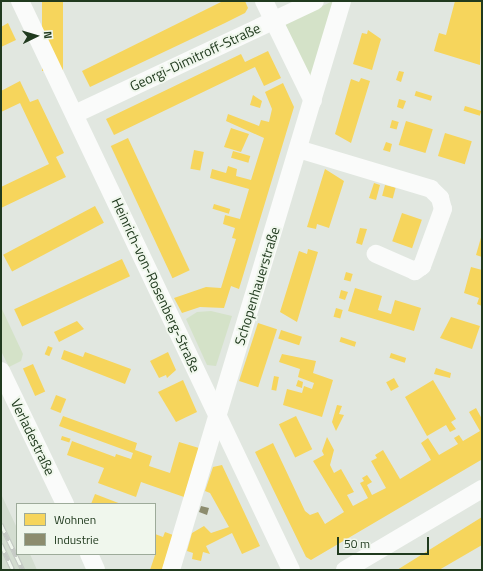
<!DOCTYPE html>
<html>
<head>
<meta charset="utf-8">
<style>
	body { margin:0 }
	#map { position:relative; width:483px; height:571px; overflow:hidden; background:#e1e7e0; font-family:"Titillium Web",sans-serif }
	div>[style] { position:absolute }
	.built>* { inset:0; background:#d3ddd0 }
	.green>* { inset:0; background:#d4e2c8 }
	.homes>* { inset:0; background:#f6d55c; transform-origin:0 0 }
	.industry>* { inset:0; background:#8c8c6e }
	.minor>* { height:18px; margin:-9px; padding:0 9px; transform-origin:9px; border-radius:9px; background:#fafbfa }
	.rail>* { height:4.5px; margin-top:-2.25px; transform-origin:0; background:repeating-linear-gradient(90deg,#f0f7ed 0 9px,#c5c9c5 0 18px); box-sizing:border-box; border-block:1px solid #c5c9c5 }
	span { translate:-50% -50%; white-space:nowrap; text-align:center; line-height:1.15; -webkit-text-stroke:4px #f0f7ed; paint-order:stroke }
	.street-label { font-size:14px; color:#203a1e }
	.frame { position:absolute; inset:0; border:2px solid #203a1e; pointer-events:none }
	.legend { position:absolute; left:16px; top:503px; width:140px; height:52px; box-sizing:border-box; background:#f0f7ed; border:1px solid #9dab9a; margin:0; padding:5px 7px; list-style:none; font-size:12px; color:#203a1e }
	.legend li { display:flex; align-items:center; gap:8px; height:20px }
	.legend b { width:20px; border:1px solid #9dab9a }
	.north { position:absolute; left:16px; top:16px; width:40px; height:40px; -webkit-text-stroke:3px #f0f7ed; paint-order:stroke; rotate:85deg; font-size:11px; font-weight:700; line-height:16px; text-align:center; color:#203a1e }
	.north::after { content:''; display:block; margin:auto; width:14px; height:18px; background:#203a1e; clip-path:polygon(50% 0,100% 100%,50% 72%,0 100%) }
	.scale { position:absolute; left:337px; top:537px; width:92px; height:18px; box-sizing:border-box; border:2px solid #203a1e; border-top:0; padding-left:5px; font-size:12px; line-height:14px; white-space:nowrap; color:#203a1e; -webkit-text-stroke:3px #f0f7ed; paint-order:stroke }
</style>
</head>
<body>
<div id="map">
	<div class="built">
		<i style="clip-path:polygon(1px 494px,17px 528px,17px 554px,30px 554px,37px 570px,1px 570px)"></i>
	</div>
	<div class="green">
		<i style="clip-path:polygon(333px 1px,310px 83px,282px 25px)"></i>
		<i style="clip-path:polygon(1px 307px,23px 354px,21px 361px,9px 367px,1px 351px)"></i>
		<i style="clip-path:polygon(211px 311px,232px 316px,216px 366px,207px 365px,186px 319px,197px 312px)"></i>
	</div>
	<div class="homes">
		<i style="left:42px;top:1px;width:21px;height:70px"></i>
		<i style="clip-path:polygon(223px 1px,245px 1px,248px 8px,245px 13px,225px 23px,90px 87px,82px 71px)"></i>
		<i style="clip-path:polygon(455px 1px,482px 1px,480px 65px,434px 51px,439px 33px,446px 35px)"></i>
		<i style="clip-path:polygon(8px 23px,16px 40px,1px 47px,1px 27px)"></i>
		<i style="clip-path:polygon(368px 30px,381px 39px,372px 70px,353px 64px,362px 33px,367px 34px)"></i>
		<i style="clip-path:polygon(268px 51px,281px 78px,264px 86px,255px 67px,114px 135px,106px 119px,241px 54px,245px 62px)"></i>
		<i style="clip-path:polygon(399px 71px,404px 72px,401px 82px,396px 80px)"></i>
		<i style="clip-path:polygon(361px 78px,370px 81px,351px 143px,335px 134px,351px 79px,359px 82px)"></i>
		<i style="clip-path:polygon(20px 81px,30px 102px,38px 99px,64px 153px,56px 157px,66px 177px,1px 208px,1px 187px,49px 164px,20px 103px,1px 112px,1px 91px)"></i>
		<i style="clip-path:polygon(283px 83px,294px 107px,239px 289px,231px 286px,224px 308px,200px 307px,182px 313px,174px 298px,206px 287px,221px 288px,236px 239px,232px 238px,235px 228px,223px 224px,225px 215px,240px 219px,249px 189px,210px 178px,212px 169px,226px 173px,228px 166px,237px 169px,236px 176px,251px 180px,264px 138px,226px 121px,228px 114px,259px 126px,261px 120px,269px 122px,272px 109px,265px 92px)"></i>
		<i style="left:416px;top:91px;width:17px;height:5px;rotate:17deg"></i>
		<i style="clip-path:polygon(253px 95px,262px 101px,260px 108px,250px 105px)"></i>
		<i style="clip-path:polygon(399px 99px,406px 101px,403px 109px,397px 107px)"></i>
		<i style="left:465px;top:106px;width:17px;height:5px;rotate:17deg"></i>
		<i style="left:392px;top:120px;width:7px;height:8px;rotate:16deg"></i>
		<i style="left:406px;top:121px;width:28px;height:25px;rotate:17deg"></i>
		<i style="clip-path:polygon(231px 128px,249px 134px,241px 152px,224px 147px)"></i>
		<i style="left:445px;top:133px;width:28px;height:24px;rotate:17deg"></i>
		<i style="left:128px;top:138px;width:146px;height:19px;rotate:65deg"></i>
		<i style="clip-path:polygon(386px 142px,392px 144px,390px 152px,383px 150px)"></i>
		<i style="left:194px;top:150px;width:10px;height:19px;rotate:11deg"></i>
		<i style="left:233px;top:151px;width:18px;height:7px;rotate:16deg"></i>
		<i style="clip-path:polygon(325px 169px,344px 181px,329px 228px,317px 224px,316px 229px,307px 227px)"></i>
		<i style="clip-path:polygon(374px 183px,380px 185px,376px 200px,369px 198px)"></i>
		<i style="left:385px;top:185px;width:11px;height:11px;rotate:15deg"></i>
		<i style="left:214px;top:204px;width:17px;height:5px;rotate:17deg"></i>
		<i style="left:95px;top:206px;width:19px;height:104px;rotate:62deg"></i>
		<i style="left:402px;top:213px;width:21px;height:30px;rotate:19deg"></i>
		<i style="clip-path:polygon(360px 228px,367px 229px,362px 245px,356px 243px)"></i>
		<i style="clip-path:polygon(482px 234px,482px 257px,476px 255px)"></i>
		<i style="clip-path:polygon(308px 249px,318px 252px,297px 322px,280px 312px,299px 251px,307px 254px)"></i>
		<i style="left:122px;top:259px;width:19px;height:119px;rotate:65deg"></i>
		<i style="clip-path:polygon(471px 267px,482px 270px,482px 306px,477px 304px,479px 298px,464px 293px)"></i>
		<i style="left:346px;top:272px;width:7px;height:8px;rotate:16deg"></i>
		<i style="clip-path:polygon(355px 288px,382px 296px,378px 310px,391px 314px,395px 300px,421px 308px,414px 331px,348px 311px)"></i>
		<i style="clip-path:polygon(341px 290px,348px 292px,345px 300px,339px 298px)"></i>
		<i style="left:336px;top:308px;width:7px;height:9px;rotate:16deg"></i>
		<i style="clip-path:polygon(451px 317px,480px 326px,472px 349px,440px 338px)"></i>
		<i style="clip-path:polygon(77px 321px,84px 329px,59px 342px,54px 332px)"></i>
		<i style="left:258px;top:323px;width:20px;height:61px;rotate:18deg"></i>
		<i style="left:281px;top:330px;width:22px;height:9px;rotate:18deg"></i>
		<i style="left:341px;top:337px;width:16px;height:5px;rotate:18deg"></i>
		<i style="left:48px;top:346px;width:5px;height:9px;rotate:22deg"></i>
		<i style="clip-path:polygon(64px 350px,83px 357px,85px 352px,131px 369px,125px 384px,61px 359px)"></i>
		<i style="clip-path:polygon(168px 352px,176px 370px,167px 378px,166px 375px,159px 378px,150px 361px)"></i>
		<i style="left:391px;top:353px;width:16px;height:5px;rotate:18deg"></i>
		<i style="clip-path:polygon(282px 354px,316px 361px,313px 373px,333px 380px,322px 417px,283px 405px,287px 389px,302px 393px,304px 386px,312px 389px,314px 383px,298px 377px,300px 369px,279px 362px)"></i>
		<i style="left:33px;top:364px;width:30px;height:11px;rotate:66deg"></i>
		<i style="clip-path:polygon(436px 368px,451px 373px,450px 378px,434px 374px)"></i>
		<i style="left:274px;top:376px;width:5px;height:14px;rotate:11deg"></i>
		<i style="left:394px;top:378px;width:10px;height:9px;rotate:61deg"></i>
		<i style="clip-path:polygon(183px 380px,197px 412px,176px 422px,158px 392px)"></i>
		<i style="clip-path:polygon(298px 380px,303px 382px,302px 388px,296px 386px)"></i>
		<i style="clip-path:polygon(433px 380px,456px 419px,451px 422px,456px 429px,450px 432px,446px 425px,427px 436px,405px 397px)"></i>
		<i style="left:56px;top:395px;width:11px;height:15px;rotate:22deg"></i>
		<i style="clip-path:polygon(337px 405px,342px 406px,339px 414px,344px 415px,336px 431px,332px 422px)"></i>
		<i style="clip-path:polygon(476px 408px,482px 419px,481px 460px,311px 560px,306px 557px,255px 452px,273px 443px,305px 511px,310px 515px,318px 512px,325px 524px,344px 512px,313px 461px,324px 455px,322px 451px,327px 437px,334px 450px,330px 465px,334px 473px,341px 469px,354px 492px,347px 495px,353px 506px,368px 498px,360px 483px,364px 481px,362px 478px,367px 475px,372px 482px,367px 485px,372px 495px,386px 488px,371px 461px,377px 458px,375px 455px,383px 450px,400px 479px,431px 460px,421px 443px,428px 438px,439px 455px,458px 444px,454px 438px,459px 435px,463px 441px,480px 431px,469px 412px)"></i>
		<i style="clip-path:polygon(63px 416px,137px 443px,135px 450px,152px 456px,149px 466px,170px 473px,179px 442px,199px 448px,184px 497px,141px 482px,136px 497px,98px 483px,104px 468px,67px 455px,72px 441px,115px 457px,116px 454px,131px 459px,133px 453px,59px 426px)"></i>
		<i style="left:296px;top:416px;width:37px;height:19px;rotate:64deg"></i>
		<i style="left:62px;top:436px;width:9px;height:4px;rotate:18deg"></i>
		<i style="clip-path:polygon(222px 465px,260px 546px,242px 554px,232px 533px,206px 546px,210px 554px,203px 552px,201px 561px,192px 559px,193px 553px,187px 551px,192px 533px,204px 526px,211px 533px,229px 527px,210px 493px,205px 491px,213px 467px)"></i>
		<i style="clip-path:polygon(95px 494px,121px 504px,91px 504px)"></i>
		<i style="clip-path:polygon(482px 517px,482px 545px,439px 570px,397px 570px)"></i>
		<i style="clip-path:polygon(165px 532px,173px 535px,162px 570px,150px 570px,155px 555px,155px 534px,163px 537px)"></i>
	</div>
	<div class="industry">
		<i style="clip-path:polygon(201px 506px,209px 508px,207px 515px,199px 512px)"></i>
	</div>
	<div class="minor">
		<i style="left:20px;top:1px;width:630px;rotate:64.53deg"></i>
		<i style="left:264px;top:1px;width:111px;rotate:63.9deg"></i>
		<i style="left:75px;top:114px;width:265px;rotate:-25.2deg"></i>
		<i style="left:298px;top:149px;width:139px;rotate:16.7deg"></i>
		<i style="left:431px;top:189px;width:13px;rotate:45deg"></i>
		<i style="left:440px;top:198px;width:11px;rotate:75deg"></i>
		<i style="left:443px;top:209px;width:61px;rotate:110.2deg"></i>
		<i style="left:422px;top:266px;width:9px;rotate:144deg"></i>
		<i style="left:415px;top:271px;width:43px;rotate:-156.4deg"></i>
		<i style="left:1px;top:371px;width:148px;rotate:64.3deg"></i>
		<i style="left:89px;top:554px;width:17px;rotate:66deg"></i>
		<i style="left:171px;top:570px;width:594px;rotate:-73.27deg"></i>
		<i style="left:345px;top:570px;width:159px;rotate:-30.6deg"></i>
	</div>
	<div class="rail">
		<i style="left:1px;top:524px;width:51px;rotate:64.4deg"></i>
		<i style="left:1px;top:544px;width:29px;rotate:65deg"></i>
	</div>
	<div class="street-label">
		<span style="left:195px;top:57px;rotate:-25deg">Georgi-Dimitroff-Straße</span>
		<span style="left:156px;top:285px;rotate:65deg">Heinrich-von-Rosenberg-Straße</span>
		<span style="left:257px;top:286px;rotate:-73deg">Schopenhauerstraße</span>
		<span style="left:33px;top:437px;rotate:64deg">Verladestraße</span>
	</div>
	<div class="frame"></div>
	<ul class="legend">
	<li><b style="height:11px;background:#f6d55c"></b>Wohnen</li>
	<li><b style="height:11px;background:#8c8c6e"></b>Industrie</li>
	</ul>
	<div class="north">N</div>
	<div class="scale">50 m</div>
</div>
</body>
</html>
